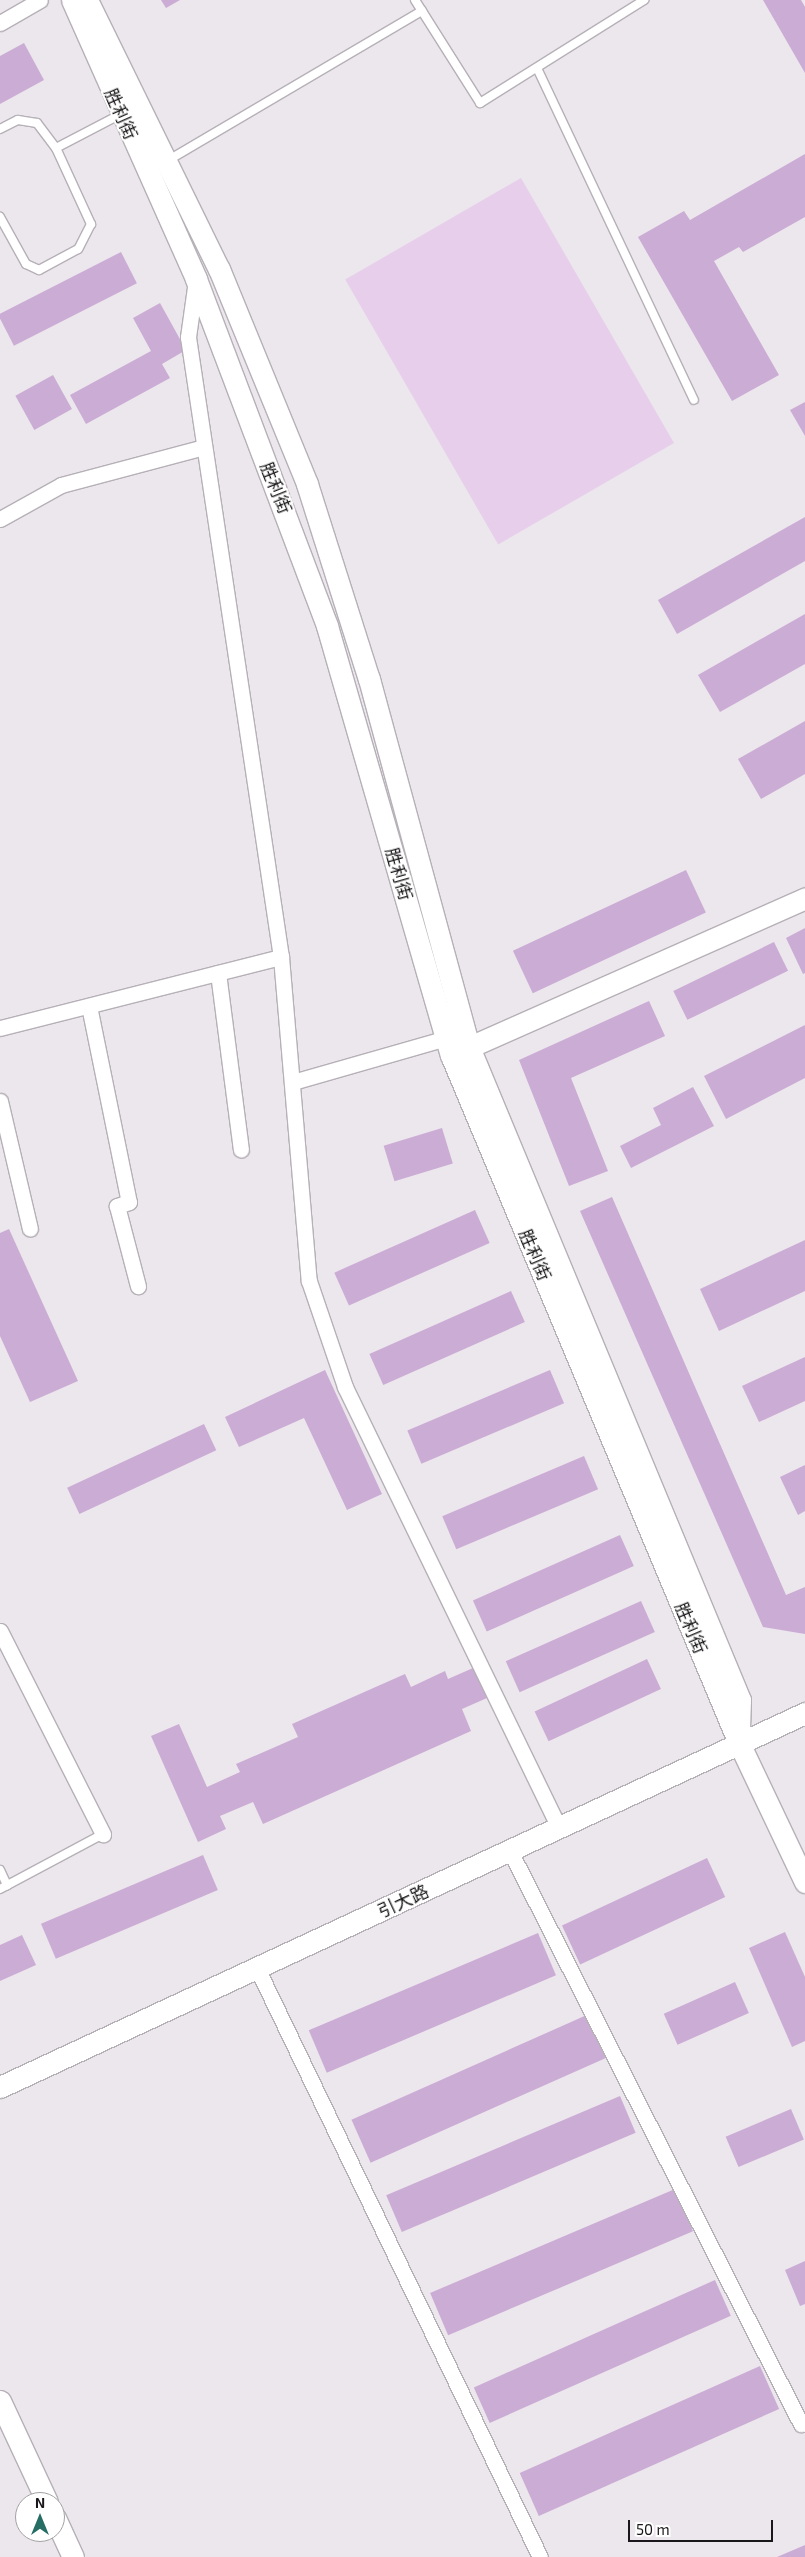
<!DOCTYPE html>
<html>
<head>
<meta charset="utf-8">
<style>
	body { margin:0 }
	#map { position:relative; width:805px; height:2557px; overflow:hidden; background:#ece6ed; font-family:"Exo 2","Noto Sans SC",sans-serif }
	div>[style] { position:absolute }
	.green>* { inset:0; background:#e7cfec; transform-origin:0 0 }
	.building>* { inset:0; background:#cbacd5; transform-origin:0 0 }
	.roads { filter:drop-shadow(1px 0 #b6b0b7) drop-shadow(-1px 0 #b6b0b7) drop-shadow(0 1px #b6b0b7) drop-shadow(0 -1px #b6b0b7) }
	.lane>* { height:8px; margin:-4px; padding:0 4px; transform-origin:4px; border-radius:4px; background:#fff }
	.street>* { height:15px; margin:-7.5px; padding:0 7.5px; transform-origin:7.5px; border-radius:7.5px; background:#fff }
	.secondary>* { height:21px; margin:-10.5px; padding:0 10.5px; transform-origin:10.5px; border-radius:10.5px; background:#fff }
	span { translate:-50% -50%; white-space:nowrap; text-align:center; line-height:1.15; -webkit-text-stroke:4px #fff; paint-order:stroke }
	.street-label { font-size:18px; color:#191719 }
	.north { position:absolute; left:15px; top:2492px; width:50px; height:50px; box-sizing:border-box; background:#fff; border:1px solid #a3a2a3; border-radius:50%; rotate:0deg; font-size:14px; font-weight:700; line-height:20px; text-align:center; color:#191719 }
	.north::after { content:''; display:block; margin:auto; width:18px; height:22px; background:#266d64; clip-path:polygon(50% 0,100% 100%,50% 72%,0 100%) }
	.scale { position:absolute; left:628px; top:2520px; width:145px; height:22px; box-sizing:border-box; border:2px solid #191719; border-top:0; padding-left:6px; font-size:15px; line-height:18px; white-space:nowrap; color:#191719; -webkit-text-stroke:4px #fff; paint-order:stroke }
</style>
</head>
<body>
<div id="map">
	<div class="green">
		<i style="left:521px;top:178px;width:306px;height:203px;rotate:60deg"></i>
	</div>
	<div class="building">
		<i style="clip-path:polygon(161px 0,180px 0,166px 8px)"></i>
		<i style="clip-path:polygon(763px 0,801px 0,805px 7px,805px 73px)"></i>
		<i style="clip-path:polygon(24px 43px,44px 80px,0 104px,0 56px)"></i>
		<i style="clip-path:polygon(805px 154px,805px 217px,743px 252px,739px 247px,714px 261px,779px 375px,732px 401px,638px 237px,684px 211px,690px 220px)"></i>
		<i style="left:121px;top:252px;width:35px;height:138px;rotate:63deg"></i>
		<i style="clip-path:polygon(160px 303px,186px 350px,162px 364px,170px 378px,86px 424px,70px 395px,151px 351px,133px 318px)"></i>
		<i style="left:53px;top:375px;width:39px;height:43px;rotate:61deg"></i>
		<i style="clip-path:polygon(805px 402px,805px 436px,790px 410px)"></i>
		<i style="clip-path:polygon(805px 517px,805px 561px,677px 634px,658px 600px)"></i>
		<i style="clip-path:polygon(805px 614px,805px 664px,720px 712px,698px 675px)"></i>
		<i style="clip-path:polygon(805px 721px,805px 774px,761px 799px,738px 759px)"></i>
		<i style="left:686px;top:870px;width:47px;height:191px;rotate:65deg"></i>
		<i style="clip-path:polygon(805px 928px,805px 973px,803px 974px,786px 938px)"></i>
		<i style="left:774px;top:942px;width:32px;height:112px;rotate:64deg"></i>
		<i style="clip-path:polygon(649px 1001px,665px 1036px,571px 1078px,608px 1171px,569px 1186px,519px 1060px)"></i>
		<i style="clip-path:polygon(805px 1025px,805px 1078px,726px 1119px,704px 1076px)"></i>
		<i style="clip-path:polygon(693px 1087px,714px 1126px,631px 1168px,620px 1146px,661px 1125px,653px 1108px)"></i>
		<i style="left:442px;top:1128px;width:37px;height:61px;rotate:73deg"></i>
		<i style="clip-path:polygon(612px 1197px,786px 1595px,805px 1587px,805px 1634px,763px 1627px,580px 1211px)"></i>
		<i style="left:475px;top:1210px;width:36px;height:154px;rotate:66deg"></i>
		<i style="clip-path:polygon(9px 1229px,78px 1381px,30px 1402px,0 1336px,0 1233px)"></i>
		<i style="clip-path:polygon(805px 1240px,805px 1291px,719px 1331px,700px 1289px)"></i>
		<i style="left:511px;top:1291px;width:34px;height:155px;rotate:66deg"></i>
		<i style="clip-path:polygon(805px 1357px,805px 1401px,759px 1422px,742px 1386px)"></i>
		<i style="clip-path:polygon(325px 1370px,382px 1494px,347px 1510px,304px 1418px,239px 1447px,225px 1417px)"></i>
		<i style="left:550px;top:1370px;width:36px;height:155px;rotate:67deg"></i>
		<i style="left:204px;top:1424px;width:29px;height:151px;rotate:65deg"></i>
		<i style="left:584px;top:1456px;width:36px;height:154px;rotate:67deg"></i>
		<i style="clip-path:polygon(805px 1465px,805px 1511px,798px 1515px,780px 1477px)"></i>
		<i style="left:620px;top:1535px;width:34px;height:161px;rotate:66deg"></i>
		<i style="left:641px;top:1601px;width:34px;height:148px;rotate:66deg"></i>
		<i style="left:647px;top:1659px;width:33px;height:124px;rotate:65deg"></i>
		<i style="clip-path:polygon(473px 1668px,487px 1698px,462px 1709px,471px 1731px,263px 1824px,253px 1802px,220px 1816px,226px 1829px,198px 1842px,151px 1736px,179px 1724px,207px 1787px,240px 1772px,236px 1764px,298px 1737px,292px 1724px,405px 1674px,411px 1687px,445px 1671px,448px 1679px)"></i>
		<i style="left:203px;top:1855px;width:38px;height:176px;rotate:67deg"></i>
		<i style="left:707px;top:1858px;width:43px;height:160px;rotate:65deg"></i>
		<i style="clip-path:polygon(785px 1932px,805px 1977px,805px 2041px,792px 2047px,749px 1948px)"></i>
		<i style="left:538px;top:1933px;width:46px;height:249px;rotate:67deg"></i>
		<i style="clip-path:polygon(22px 1935px,36px 1965px,0 1981px,0 1945px)"></i>
		<i style="left:735px;top:1982px;width:34px;height:78px;rotate:66deg"></i>
		<i style="left:589px;top:2014px;width:47px;height:260px;rotate:66deg"></i>
		<i style="left:620px;top:2096px;width:40px;height:254px;rotate:67deg"></i>
		<i style="left:791px;top:2109px;width:33px;height:71px;rotate:67deg"></i>
		<i style="left:675px;top:2189px;width:46px;height:266px;rotate:67deg"></i>
		<i style="clip-path:polygon(805px 2261px,805px 2304px,800px 2306px,785px 2270px)"></i>
		<i style="left:715px;top:2280px;width:39px;height:264px;rotate:66deg"></i>
		<i style="left:760px;top:2366px;width:47px;height:263px;rotate:66deg"></i>
		<i style="clip-path:polygon(805px 2545px,805px 2557px,777px 2557px)"></i>
	</div>
	<div class="roads">
		<div class="lane">
			<i style="left:415px;top:0;width:122px;rotate:57.7deg"></i>
			<i style="left:480px;top:103px;width:194px;rotate:-32.1deg"></i>
			<i style="left:537px;top:68px;width:367px;rotate:64.7deg"></i>
			<i style="left:0;top:129px;width:20px;rotate:-27deg"></i>
			<i style="left:18px;top:120px;width:19px;rotate:9deg"></i>
			<i style="left:37px;top:123px;width:31px;rotate:53deg"></i>
			<i style="left:56px;top:148px;width:84px;rotate:65.3deg"></i>
			<i style="left:91px;top:224px;width:28px;rotate:117deg"></i>
			<i style="left:78px;top:249px;width:44px;rotate:151.7deg"></i>
			<i style="left:39px;top:270px;width:14px;rotate:-155deg"></i>
			<i style="left:26px;top:264px;width:54px;rotate:-119deg"></i>
			<i style="left:56px;top:148px;width:73px;rotate:-27.6deg"></i>
			<i style="left:167px;top:161px;width:296px;rotate:-30.5deg"></i>
			<i style="left:0;top:1870px;width:17px;rotate:65deg"></i>
			<i style="left:0;top:1889px;width:117px;rotate:-28.1deg"></i>
		</div>
		<div class="street">
			<i style="left:0;top:23px;width:46px;rotate:-29.9deg"></i>
			<i style="left:196px;top:280px;width:58px;rotate:98deg"></i>
			<i style="left:188px;top:337px;width:627px;rotate:81.47deg"></i>
			<i style="left:281px;top:957px;width:325px;rotate:85.1deg"></i>
			<i style="left:309px;top:1281px;width:112px;rotate:71.2deg"></i>
			<i style="left:345px;top:1387px;width:490px;rotate:64.1deg"></i>
			<i style="left:0;top:519px;width:70px;rotate:-29.1deg"></i>
			<i style="left:61px;top:485px;width:148px;rotate:-14.9deg"></i>
			<i style="left:218px;top:973px;width:178px;rotate:82.6deg"></i>
			<i style="left:89px;top:1006px;width:200px;rotate:78.5deg"></i>
			<i style="left:129px;top:1202px;width:13px;rotate:162deg"></i>
			<i style="left:117px;top:1206px;width:83px;rotate:75.3deg"></i>
			<i style="left:0;top:1028px;width:290px;rotate:-14.2deg"></i>
			<i style="left:293px;top:1082px;width:159px;rotate:-16deg"></i>
			<i style="left:0;top:1101px;width:131px;rotate:76.8deg"></i>
			<i style="left:0;top:1631px;width:228px;rotate:63.1deg"></i>
			<i style="left:510px;top:1851px;width:643px;rotate:63.08deg"></i>
			<i style="left:257px;top:1968px;width:653px;rotate:64.34deg"></i>
		</div>
		<div class="secondary">
			<i style="left:72px;top:0;width:305px;rotate:66deg"></i>
			<i style="left:196px;top:279px;width:371px;rotate:69.3deg"></i>
			<i style="left:327px;top:626px;width:447px;rotate:73.9deg"></i>
			<i style="left:451px;top:1055px;width:746px;rotate:67.29deg"></i>
			<i style="left:739px;top:1743px;width:154px;rotate:64.6deg"></i>
			<i style="left:87px;top:0;width:300px;rotate:63.9deg"></i>
			<i style="left:219px;top:269px;width:232px;rotate:67.7deg"></i>
			<i style="left:307px;top:484px;width:205px;rotate:72.4deg"></i>
			<i style="left:369px;top:679px;width:381px;rotate:74.8deg"></i>
			<i style="left:469px;top:1047px;width:707px;rotate:67.46deg"></i>
			<i style="left:740px;top:1700px;width:33px;rotate:92deg"></i>
			<i style="left:456px;top:1053px;width:382px;rotate:-23.9deg"></i>
			<i style="left:0;top:2087px;width:888px;rotate:-24.92deg"></i>
			<i style="left:0;top:2401px;width:111px;rotate:65deg"></i>
			<i style="left:55px;top:2518px;width:43px;rotate:65.2deg"></i>
		</div>
	</div>
	<div class="street-label">
		<span style="left:121px;top:114px;rotate:66deg">胜利街</span>
		<span style="left:276px;top:488px;rotate:68deg">胜利街</span>
		<span style="left:399px;top:874px;rotate:74deg">胜利街</span>
		<span style="left:535px;top:1255px;rotate:67deg">胜利街</span>
		<span style="left:691px;top:1628px;rotate:67deg">胜利街</span>
		<span style="left:403px;top:1901px;rotate:-25deg">引大路</span>
	</div>
	<div class="north">N</div>
	<div class="scale">50 m</div>
</div>
</body>
</html>
